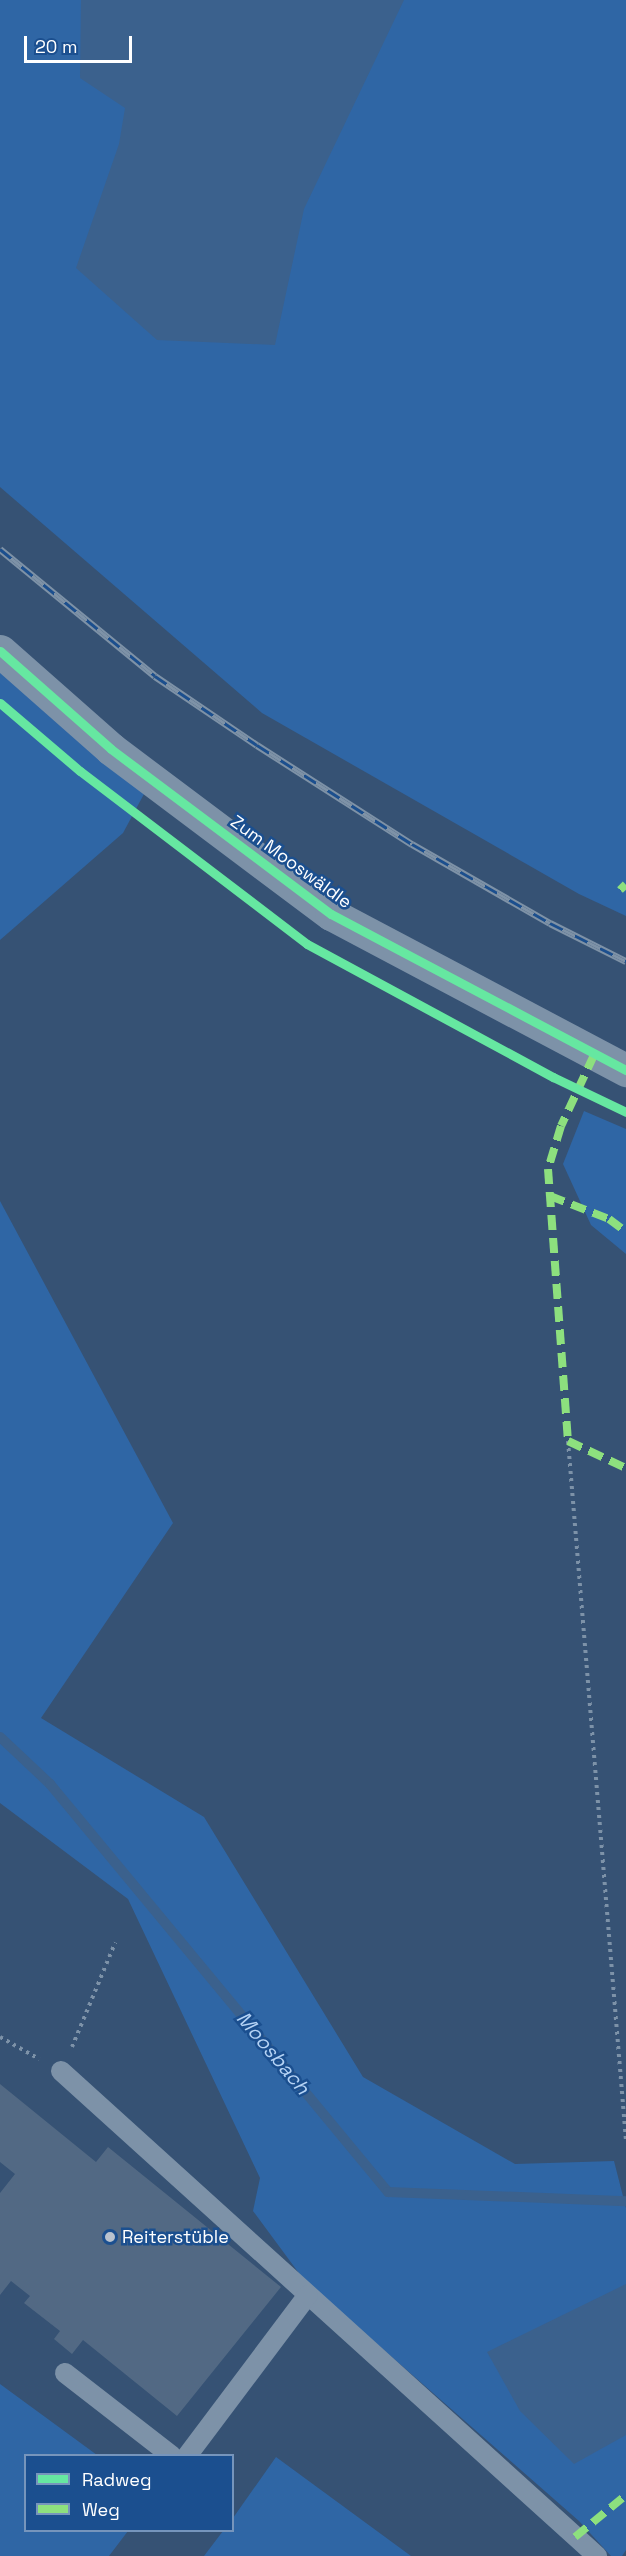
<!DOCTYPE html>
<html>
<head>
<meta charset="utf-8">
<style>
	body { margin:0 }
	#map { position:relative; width:626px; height:2556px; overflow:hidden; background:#365274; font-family:"Space Grotesk",sans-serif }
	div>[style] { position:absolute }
	.green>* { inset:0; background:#2f66a5 }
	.water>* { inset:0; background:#3b618d }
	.stream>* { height:10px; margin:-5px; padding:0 5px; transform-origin:5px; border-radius:5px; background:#3b618d }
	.building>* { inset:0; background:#526984 }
	.path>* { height:4px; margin-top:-2px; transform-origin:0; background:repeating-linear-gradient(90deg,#7d92a8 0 3px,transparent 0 7.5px) }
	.lane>* { height:20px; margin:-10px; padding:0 10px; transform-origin:10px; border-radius:10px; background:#7d92a8 }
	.street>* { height:33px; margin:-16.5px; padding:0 16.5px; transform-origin:16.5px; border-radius:16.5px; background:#7d92a8 }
	.rail>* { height:7px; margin-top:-3.5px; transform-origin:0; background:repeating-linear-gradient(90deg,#1b4f8f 0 14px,#7e92a7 0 28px); box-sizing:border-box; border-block:2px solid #7e92a7 }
	.quiet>* { height:8px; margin-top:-4px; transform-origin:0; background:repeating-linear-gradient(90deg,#8de07e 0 15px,transparent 0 23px) }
	.cycleway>* { height:9px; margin:-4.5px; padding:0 4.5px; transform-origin:4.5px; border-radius:4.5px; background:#66e7a1 }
	.dots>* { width:16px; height:16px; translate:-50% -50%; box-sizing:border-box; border:3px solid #1b4f8f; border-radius:50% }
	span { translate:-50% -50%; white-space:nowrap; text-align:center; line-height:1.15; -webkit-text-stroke:5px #1b4f8f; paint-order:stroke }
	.street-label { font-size:18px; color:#fff }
	.poi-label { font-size:18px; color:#fff }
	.left { translate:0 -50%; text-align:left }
	.water-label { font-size:20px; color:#b5d3f5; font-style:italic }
	.legend { position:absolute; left:24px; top:2454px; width:210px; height:78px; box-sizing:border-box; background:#1b4f8f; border:2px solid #7695bc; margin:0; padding:8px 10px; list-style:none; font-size:18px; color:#fff }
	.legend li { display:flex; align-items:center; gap:12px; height:30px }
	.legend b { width:30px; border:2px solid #7695bc }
	.scale { position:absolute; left:24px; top:36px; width:108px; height:27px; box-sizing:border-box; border:3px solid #fff; border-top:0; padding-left:8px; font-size:18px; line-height:21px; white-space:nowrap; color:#fff; -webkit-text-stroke:4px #1b4f8f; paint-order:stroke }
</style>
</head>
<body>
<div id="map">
	<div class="green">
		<i style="clip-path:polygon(0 0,626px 0,626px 916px,579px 894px,262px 713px,0 487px)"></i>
		<i style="clip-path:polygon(0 669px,144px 794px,123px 833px,0 940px)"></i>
		<i style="clip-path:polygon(584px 1111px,626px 1129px,626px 1254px,591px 1225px,563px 1164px)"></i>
		<i style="clip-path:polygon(0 1201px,173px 1523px,41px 1718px,204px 1817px,363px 2077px,515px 2164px,614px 2161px,626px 2208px,626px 2550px,622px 2556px,611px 2556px,579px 2521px,304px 2280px,253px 2211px,260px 2178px,128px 1899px,0 1803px)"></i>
		<i style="clip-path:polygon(0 2384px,97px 2455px,26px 2456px,26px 2530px,128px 2531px,109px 2556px,0 2556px)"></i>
		<i style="clip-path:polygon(276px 2457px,411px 2556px,204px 2556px,223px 2531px,232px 2530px,233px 2518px)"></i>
	</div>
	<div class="water">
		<i style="clip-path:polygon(81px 0,404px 0,304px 209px,275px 345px,157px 340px,76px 268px,119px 144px,125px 108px,80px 78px)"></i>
		<i style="clip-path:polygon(626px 2284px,626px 2435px,574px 2464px,520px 2411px,487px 2352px)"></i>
	</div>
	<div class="stream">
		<i style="left:0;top:1737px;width:69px;rotate:43.2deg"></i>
		<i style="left:50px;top:1784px;width:530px;rotate:50.36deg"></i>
		<i style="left:388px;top:2192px;width:238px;rotate:2.2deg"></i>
	</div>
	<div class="building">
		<i style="clip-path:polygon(0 2084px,96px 2162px,108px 2147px,281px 2287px,177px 2416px,83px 2340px,72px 2354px,54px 2339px,60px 2331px,24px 2303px,30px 2296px,11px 2281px,0 2295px,0 2193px,15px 2174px,0 2162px)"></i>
	</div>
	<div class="path">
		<i style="left:0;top:703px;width:78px;rotate:40.8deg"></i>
		<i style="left:217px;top:876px;width:113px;rotate:37.1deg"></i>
		<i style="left:307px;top:944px;width:280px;rotate:28.4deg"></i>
		<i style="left:553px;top:1077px;width:81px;rotate:25.6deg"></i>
		<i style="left:568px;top:1441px;width:701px;rotate:85.26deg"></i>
		<i style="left:0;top:2037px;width:45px;rotate:29.4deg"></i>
		<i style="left:72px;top:2047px;width:113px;rotate:-67.5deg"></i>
	</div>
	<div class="lane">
		<i style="left:61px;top:2071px;width:723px;rotate:42.14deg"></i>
		<i style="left:65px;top:2373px;width:135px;rotate:37.8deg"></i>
		<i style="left:187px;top:2456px;width:201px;rotate:-53.1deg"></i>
	</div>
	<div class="street">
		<i style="left:0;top:651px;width:148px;rotate:41.4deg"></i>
		<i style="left:111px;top:749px;width:275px;rotate:36.9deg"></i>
		<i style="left:331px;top:914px;width:334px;rotate:27.9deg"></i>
	</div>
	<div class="rail">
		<i style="left:0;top:549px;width:200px;rotate:39.3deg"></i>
		<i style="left:155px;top:676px;width:123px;rotate:34.1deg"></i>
		<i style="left:257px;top:745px;width:184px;rotate:32.6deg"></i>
		<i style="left:412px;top:844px;width:159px;rotate:29.8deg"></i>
		<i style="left:550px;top:923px;width:85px;rotate:26.6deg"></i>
	</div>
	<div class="quiet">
		<i style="left:620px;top:890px;width:8px;rotate:-45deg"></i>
		<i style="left:594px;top:1055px;width:78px;rotate:114.9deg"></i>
		<i style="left:561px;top:1126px;width:45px;rotate:106.8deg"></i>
		<i style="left:548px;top:1169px;width:273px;rotate:85.8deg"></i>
		<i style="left:568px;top:1441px;width:64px;rotate:25deg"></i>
		<i style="left:550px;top:1196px;width:63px;rotate:21.3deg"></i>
		<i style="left:609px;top:1219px;width:21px;rotate:37deg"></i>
		<i style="left:575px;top:2537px;width:66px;rotate:-39.5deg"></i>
	</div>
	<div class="cycleway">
		<i style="left:0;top:651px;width:148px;rotate:41.4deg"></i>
		<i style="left:111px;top:749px;width:275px;rotate:36.9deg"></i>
		<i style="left:331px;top:914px;width:334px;rotate:27.9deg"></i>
		<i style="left:0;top:703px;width:105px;rotate:40.4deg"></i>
		<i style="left:80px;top:771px;width:285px;rotate:37.3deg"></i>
		<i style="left:307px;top:944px;width:280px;rotate:28.4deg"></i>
		<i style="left:553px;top:1077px;width:81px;rotate:25.6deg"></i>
	</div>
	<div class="dots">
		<i style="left:110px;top:2237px;background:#b9c2ce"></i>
	</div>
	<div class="street-label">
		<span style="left:291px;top:862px;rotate:36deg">Zum Mooswäldle</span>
	</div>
	<div class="poi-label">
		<span class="left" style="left:122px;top:2237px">Reiterstüble</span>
	</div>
	<div class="water-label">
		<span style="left:273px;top:2053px;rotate:50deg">Moosbach</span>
	</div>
	<ul class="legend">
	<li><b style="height:8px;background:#66e7a1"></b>Radweg</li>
	<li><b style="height:8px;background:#8de07e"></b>Weg</li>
	</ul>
	<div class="scale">20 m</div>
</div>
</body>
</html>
